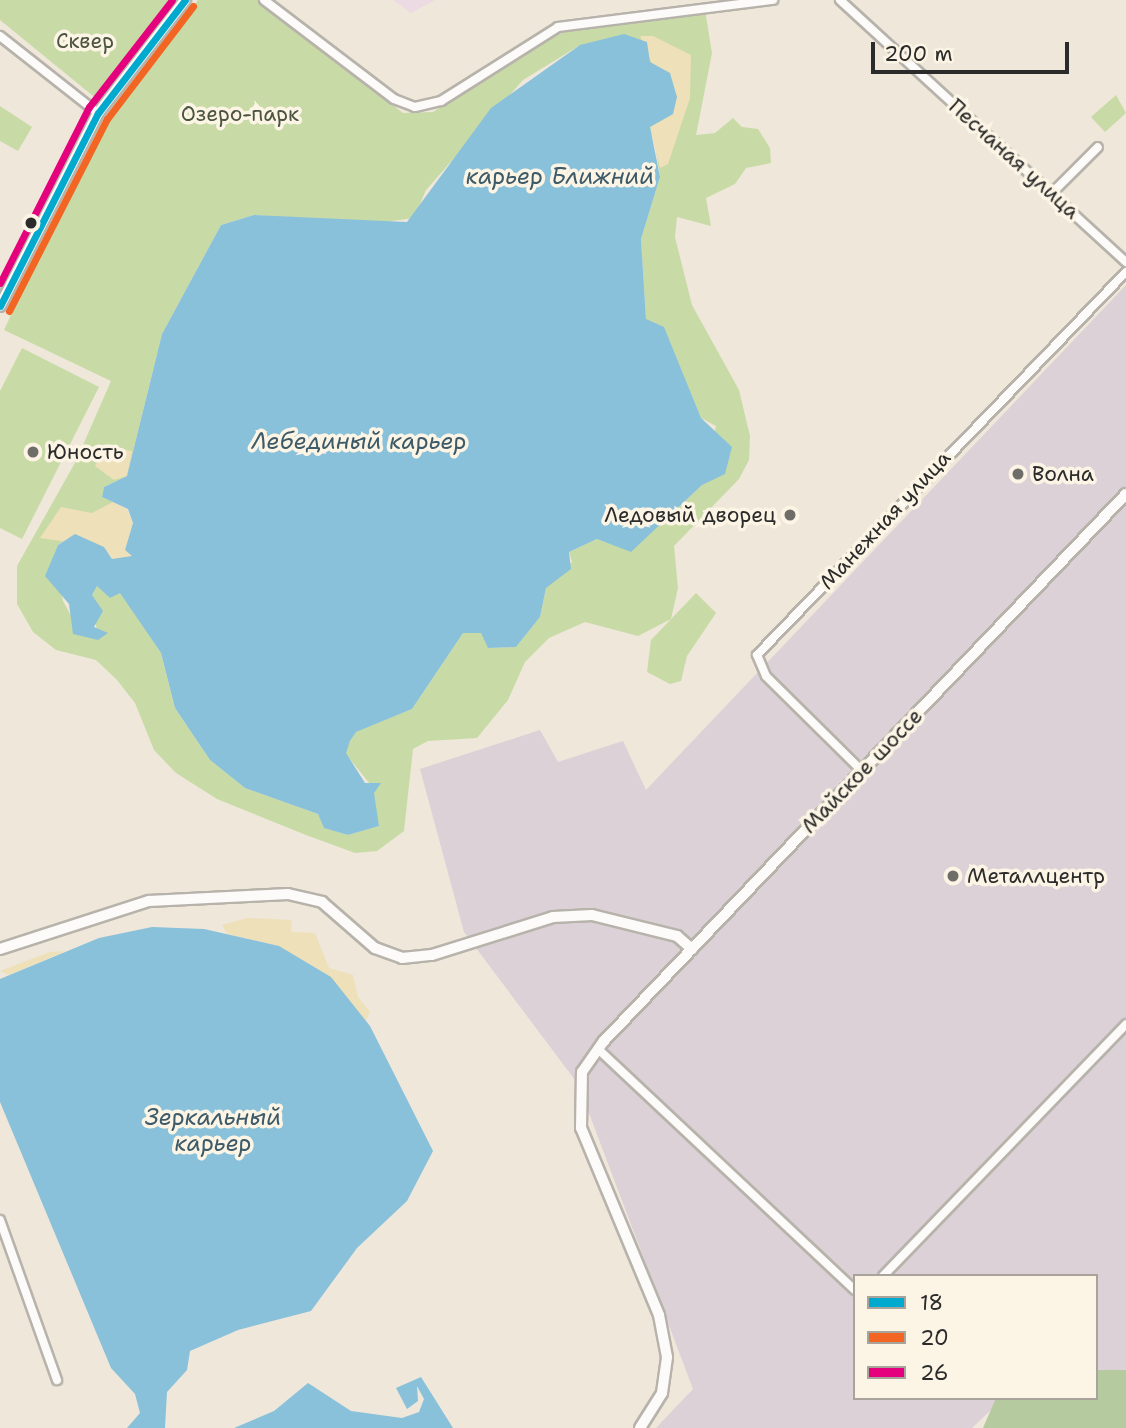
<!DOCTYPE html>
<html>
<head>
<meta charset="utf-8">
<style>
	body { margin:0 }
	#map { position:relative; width:1126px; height:1428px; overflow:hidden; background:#eee7da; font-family:"Shantell Sans",sans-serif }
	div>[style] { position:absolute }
	.built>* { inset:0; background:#eddbe3 }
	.industrial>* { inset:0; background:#dbd1d7 }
	.green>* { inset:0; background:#c8dba6 }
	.forest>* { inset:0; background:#b5ca9e }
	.sand>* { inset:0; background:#eee0b9 }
	.water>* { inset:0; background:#8ac1da }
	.roads { filter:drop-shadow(2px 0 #b7b3ab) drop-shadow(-2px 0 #b7b3ab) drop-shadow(0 2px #b7b3ab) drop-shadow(0 -2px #b7b3ab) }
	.minor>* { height:8px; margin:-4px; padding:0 4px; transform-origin:4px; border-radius:4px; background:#fcfbf9 }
	.tertiary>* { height:10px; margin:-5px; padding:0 5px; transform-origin:5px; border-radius:5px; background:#fcfbf9 }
	.bus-1>* { height:7px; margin:-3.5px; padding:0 3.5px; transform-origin:3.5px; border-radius:3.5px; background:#00a9ce }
	.bus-2>* { height:7px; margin:-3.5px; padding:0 3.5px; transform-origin:3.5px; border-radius:3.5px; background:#f26522 }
	.bus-3>* { height:7px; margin:-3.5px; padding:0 3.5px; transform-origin:3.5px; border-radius:3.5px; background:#e5007d }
	.dots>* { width:19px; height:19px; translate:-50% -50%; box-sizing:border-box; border:4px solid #fcf5e5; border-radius:50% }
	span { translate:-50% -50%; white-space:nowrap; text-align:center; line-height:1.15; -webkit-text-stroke:7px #fcf5e5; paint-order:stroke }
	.park-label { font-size:21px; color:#4a543f }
	.street-label { font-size:21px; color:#2b2b2b }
	.poi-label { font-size:21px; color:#2b2b2b }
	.left { translate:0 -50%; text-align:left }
	.right { translate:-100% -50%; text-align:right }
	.water-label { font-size:23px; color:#3d5a68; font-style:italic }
	.legend { position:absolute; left:853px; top:1274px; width:245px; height:126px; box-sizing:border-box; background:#fcf5e5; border:2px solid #a8a49b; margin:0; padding:9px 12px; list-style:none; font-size:21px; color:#2b2b2b }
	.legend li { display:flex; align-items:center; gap:14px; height:35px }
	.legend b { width:35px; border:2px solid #a8a49b }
	.scale { position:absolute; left:871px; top:42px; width:198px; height:32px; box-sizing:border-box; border:4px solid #2b2b2b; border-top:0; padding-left:9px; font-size:21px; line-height:24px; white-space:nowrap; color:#2b2b2b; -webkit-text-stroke:5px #fcf5e5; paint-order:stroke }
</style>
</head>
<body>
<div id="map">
	<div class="built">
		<i style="clip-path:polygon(393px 0,435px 0,411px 13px)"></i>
	</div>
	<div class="industrial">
		<i style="clip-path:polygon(1126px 285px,1126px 1381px,1096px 1387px,1096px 1276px,855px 1276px,855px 1398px,1040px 1398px,993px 1408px,972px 1428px,656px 1428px,693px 1389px,578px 1084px,464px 932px,420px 769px,540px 730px,558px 762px,623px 741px,646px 790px)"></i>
	</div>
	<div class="green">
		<i style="clip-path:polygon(0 0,171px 0,98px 100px,0 20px)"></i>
		<i style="clip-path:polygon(evenodd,198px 0,260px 0,403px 113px,433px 112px,519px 54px,568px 30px,705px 10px,712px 53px,696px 135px,715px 133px,733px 118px,742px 127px,758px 129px,770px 148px,771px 163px,746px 168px,735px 184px,706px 198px,711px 226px,677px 217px,675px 237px,692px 305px,739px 390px,750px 436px,749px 460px,739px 479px,674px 546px,678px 588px,671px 619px,638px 636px,585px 622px,549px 638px,525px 662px,508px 700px,477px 738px,428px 741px,413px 749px,404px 831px,377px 851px,355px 853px,306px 835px,217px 799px,176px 773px,154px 750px,135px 703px,117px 680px,96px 660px,56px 650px,33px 632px,17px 604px,17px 566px,76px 461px,111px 381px,4px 330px,100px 126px,198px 0,580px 45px,654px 138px,660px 177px,641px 239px,646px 319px,701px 418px,716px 426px,702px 485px,631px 551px,597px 539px,569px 552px,572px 562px,546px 588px,540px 617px,516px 647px,489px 648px,481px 633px,463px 633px,412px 709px,355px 732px,350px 741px,345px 753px,370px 784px,379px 826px,348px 835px,325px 828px,318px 814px,245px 788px,210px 760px,175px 708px,161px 653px,120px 592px,97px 586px,92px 595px,98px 640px,81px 634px,63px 601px,53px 557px,58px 545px,113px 502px,102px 497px,104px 487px,127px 476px,162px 334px,221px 225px,254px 215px,370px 224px,414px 218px,426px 190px,523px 80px,580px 45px)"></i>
		<i style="clip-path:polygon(1116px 95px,1126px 113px,1105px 132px,1091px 117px)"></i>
		<i style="clip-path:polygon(0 106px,32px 127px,18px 151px,0 141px)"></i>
		<i style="clip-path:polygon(22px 348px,99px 387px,22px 539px,0 528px,0 391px)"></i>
		<i style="clip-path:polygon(696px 593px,716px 613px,687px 656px,681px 681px,670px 684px,647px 672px,651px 640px)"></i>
	</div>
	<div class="forest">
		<i style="clip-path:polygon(1096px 1370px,1126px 1370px,1126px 1428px,983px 1428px,996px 1398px,1096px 1398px)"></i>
	</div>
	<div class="sand">
		<i style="clip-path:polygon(640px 36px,653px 36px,691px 55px,690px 98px,668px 164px,660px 168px,650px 127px,673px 114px)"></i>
		<i style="clip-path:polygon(106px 446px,132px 451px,127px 476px,114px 480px,95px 466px)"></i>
		<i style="clip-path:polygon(113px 502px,127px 509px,133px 523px,125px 550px,132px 556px,124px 560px,112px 559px,104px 547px,40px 538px,61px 507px,92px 513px)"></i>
		<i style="clip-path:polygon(247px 918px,292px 920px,291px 932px,315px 933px,329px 968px,353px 975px,358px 997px,370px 1012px,365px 1022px,279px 946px,227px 934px,222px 925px)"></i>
		<i style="clip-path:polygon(66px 951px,9px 975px,0 971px,50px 952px)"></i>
	</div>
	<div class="water">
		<i style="clip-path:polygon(624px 34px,647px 42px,650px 62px,670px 73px,677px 97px,673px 114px,650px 127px,660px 177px,641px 239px,646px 319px,664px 327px,701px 418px,732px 447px,725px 474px,702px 485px,631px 552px,597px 539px,569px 552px,571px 569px,546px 588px,540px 617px,516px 647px,488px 648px,481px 633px,463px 633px,412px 709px,356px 732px,350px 741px,346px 753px,365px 783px,381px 783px,374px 793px,379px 826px,348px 835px,324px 828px,318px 814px,245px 788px,210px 760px,175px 708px,161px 653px,120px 593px,110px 598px,97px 586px,92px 595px,103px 611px,94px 627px,108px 633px,98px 640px,73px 634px,69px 604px,45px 576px,58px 545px,75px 534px,104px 547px,112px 559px,132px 556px,125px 550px,133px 523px,128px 509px,102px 497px,104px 487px,127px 476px,162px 334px,221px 225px,254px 215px,407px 222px,491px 108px,580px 45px)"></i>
		<i style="clip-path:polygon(152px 927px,204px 929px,279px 946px,331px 977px,370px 1026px,433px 1151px,407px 1201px,357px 1248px,311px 1311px,238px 1330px,190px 1351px,187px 1370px,167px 1392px,165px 1428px,127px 1428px,140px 1413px,135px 1394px,111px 1368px,0 1102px,0 979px,99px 938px)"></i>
		<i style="clip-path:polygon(421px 1377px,453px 1428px,234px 1428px,274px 1411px,308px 1383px,351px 1411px,402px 1418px,419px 1412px,424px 1399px,417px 1386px,418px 1401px,407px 1409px,396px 1388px)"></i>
	</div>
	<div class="roads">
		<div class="minor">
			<i style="left:264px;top:0;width:163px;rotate:37.3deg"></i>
			<i style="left:394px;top:99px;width:22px;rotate:21deg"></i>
			<i style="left:415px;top:107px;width:27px;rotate:-13deg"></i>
			<i style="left:441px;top:101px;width:138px;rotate:-32.3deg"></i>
			<i style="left:558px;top:27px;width:217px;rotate:-7.2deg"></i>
			<i style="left:840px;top:0;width:388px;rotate:42.5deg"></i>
			<i style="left:0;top:36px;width:125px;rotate:38.2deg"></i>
			<i style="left:1051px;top:194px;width:66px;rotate:-45deg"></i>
			<i style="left:862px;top:771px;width:135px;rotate:-135.3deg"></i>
			<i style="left:766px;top:676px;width:23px;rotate:-113deg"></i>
			<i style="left:757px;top:655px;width:532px;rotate:-46.07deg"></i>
			<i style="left:598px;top:1049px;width:352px;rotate:43.2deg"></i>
			<i style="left:0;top:1220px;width:170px;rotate:70.4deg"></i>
			<i style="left:883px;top:1276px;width:350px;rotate:-46deg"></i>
		</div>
		<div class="tertiary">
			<i style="left:0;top:306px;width:216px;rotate:-63.1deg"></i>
			<i style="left:98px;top:113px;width:143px;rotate:-52.4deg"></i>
			<i style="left:0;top:949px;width:157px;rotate:-17.9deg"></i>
			<i style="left:149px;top:901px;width:139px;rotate:-2.9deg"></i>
			<i style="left:288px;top:894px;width:35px;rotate:13deg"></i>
			<i style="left:322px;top:902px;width:70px;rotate:41deg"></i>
			<i style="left:375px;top:948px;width:29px;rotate:20deg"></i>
			<i style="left:402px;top:958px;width:30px;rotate:-6deg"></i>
			<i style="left:432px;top:955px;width:127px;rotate:-17.4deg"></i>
			<i style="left:553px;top:917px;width:39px;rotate:-3deg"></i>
			<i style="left:592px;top:915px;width:88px;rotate:13.9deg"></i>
			<i style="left:677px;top:936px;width:20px;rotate:41deg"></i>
			<i style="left:640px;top:1428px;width:41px;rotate:-57.8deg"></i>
			<i style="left:662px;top:1393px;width:36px;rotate:-82deg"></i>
			<i style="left:667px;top:1357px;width:43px;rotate:-100.8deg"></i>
			<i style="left:659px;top:1315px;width:203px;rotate:-112.6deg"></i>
			<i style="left:581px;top:1128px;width:56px;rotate:-89deg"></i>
			<i style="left:582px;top:1072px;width:38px;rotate:-55deg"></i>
			<i style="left:604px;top:1041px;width:756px;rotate:-46.34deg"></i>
		</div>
	</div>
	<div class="bus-1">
		<i style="left:0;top:306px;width:216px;rotate:-63.1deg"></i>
		<i style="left:98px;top:113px;width:143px;rotate:-52.4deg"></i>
	</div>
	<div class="bus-2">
		<i style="left:9px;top:311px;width:216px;rotate:-63deg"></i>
		<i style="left:107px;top:119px;width:142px;rotate:-52.7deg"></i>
	</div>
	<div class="bus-3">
		<i style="left:0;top:283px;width:197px;rotate:-63.2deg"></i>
		<i style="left:89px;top:107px;width:135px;rotate:-52.2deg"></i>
	</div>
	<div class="dots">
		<i style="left:31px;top:223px;background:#2b2b2b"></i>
		<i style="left:33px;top:452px;background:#6f6d68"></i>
		<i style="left:1018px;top:474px;background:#6f6d68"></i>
		<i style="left:790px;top:515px;background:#6f6d68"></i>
		<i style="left:953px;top:876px;background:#6f6d68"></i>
	</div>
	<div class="park-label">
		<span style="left:85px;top:41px">Сквер</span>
		<span style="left:240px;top:114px">Озеро-парк</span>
	</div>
	<div class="street-label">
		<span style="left:1014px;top:159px;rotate:42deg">Песчаная улица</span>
		<span style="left:885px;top:520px;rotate:-47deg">Манежная улица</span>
		<span style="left:862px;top:771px;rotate:-46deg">Майское шоссе</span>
	</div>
	<div class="poi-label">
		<span class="left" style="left:47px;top:452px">Юность</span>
		<span class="left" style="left:1032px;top:474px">Волна</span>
		<span class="right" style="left:776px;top:515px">Ледовый дворец</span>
		<span class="left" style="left:967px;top:876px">Металлцентр</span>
	</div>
	<div class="water-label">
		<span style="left:560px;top:176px">карьер Ближний</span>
		<span style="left:359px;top:441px">Лебединый карьер</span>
		<span style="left:213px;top:1130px">Зеркальный<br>карьер</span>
	</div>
	<ul class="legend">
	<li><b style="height:9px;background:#00a9ce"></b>18</li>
	<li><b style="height:9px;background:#f26522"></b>20</li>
	<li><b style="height:9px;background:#e5007d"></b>26</li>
	</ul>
	<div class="scale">200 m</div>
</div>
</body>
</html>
